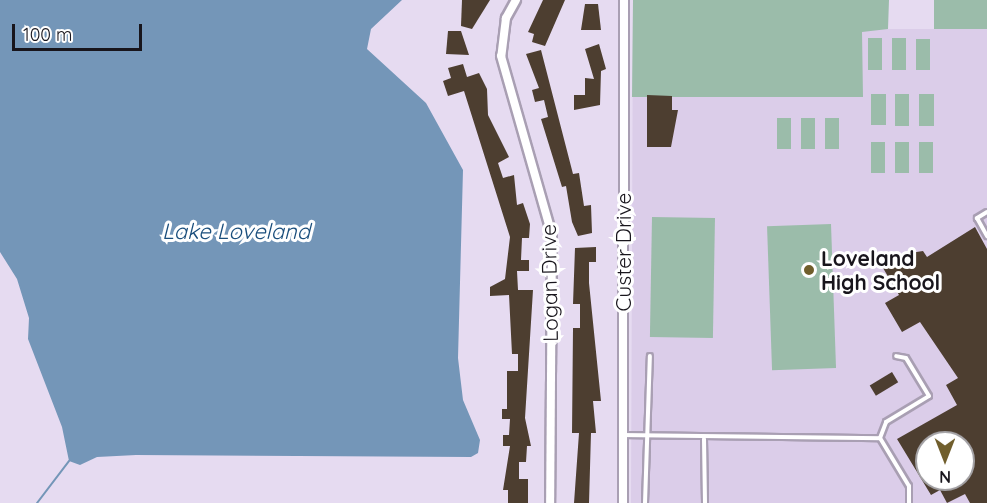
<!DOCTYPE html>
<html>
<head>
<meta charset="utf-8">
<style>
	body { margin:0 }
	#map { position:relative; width:987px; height:503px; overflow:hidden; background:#e6dbf1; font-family:Quicksand,sans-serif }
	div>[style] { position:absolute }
	.built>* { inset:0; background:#dbcde9 }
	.green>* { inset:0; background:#9bbcaa; transform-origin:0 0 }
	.water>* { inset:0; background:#7496b8 }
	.stream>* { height:2px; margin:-1px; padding:0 1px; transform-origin:1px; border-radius:1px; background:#7496b8 }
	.building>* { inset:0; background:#4d3e30; transform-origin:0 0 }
	.roads { filter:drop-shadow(2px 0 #a99fb3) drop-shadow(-2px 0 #a99fb3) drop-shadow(0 2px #a99fb3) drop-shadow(0 -2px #a99fb3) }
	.lane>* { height:4px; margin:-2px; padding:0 2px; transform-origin:2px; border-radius:2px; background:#fff }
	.street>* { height:8px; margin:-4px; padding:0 4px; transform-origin:4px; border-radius:4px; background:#fff }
	.dots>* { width:16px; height:16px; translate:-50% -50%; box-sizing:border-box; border:3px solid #fff; border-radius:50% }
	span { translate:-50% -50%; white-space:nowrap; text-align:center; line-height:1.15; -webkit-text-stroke:6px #fff; paint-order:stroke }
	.street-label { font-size:21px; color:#18151c }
	.poi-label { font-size:21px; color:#18151c; font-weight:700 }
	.left { translate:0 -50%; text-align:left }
	.water-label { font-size:22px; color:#1a4e7c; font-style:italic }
	.north { position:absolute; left:915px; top:431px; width:60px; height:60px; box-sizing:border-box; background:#fff; border:2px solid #a3a1a4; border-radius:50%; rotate:180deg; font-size:16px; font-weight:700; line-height:24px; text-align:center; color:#18151c }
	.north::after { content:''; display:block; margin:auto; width:21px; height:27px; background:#705e2c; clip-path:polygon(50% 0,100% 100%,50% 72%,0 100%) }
	.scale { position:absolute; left:12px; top:24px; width:130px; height:27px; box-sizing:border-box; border:3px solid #18151c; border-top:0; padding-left:8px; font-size:18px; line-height:21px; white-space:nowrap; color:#18151c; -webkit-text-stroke:4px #fff; paint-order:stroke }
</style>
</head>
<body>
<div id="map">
	<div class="built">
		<i style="clip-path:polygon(evenodd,633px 0,889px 29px,987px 29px,987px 503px,631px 503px,633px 0,927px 443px,963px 443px,963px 479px,927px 479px,927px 443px)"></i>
	</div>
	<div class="green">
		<i style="clip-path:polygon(633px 0,889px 0,888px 29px,862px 32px,863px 97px,632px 97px)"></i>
		<i style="left:934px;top:0;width:53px;height:29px"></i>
		<i style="left:868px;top:38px;width:14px;height:32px"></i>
		<i style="left:892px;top:38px;width:14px;height:32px"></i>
		<i style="left:916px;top:39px;width:14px;height:31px"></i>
		<i style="left:871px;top:94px;width:15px;height:31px"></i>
		<i style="left:895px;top:94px;width:14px;height:32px"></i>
		<i style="left:919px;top:94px;width:15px;height:32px"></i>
		<i style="left:777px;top:118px;width:14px;height:31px"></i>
		<i style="left:801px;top:118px;width:14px;height:31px"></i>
		<i style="left:825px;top:118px;width:14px;height:31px"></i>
		<i style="left:871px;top:142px;width:14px;height:31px"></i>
		<i style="left:895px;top:142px;width:14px;height:31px"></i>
		<i style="left:919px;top:142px;width:14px;height:31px"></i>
		<i style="left:652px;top:217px;width:63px;height:120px;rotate:1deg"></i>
		<i style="left:831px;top:224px;width:144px;height:64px;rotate:88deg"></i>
	</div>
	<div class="water">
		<i style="clip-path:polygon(0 0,402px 0,371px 29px,367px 49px,426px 103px,463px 170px,458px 358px,463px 400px,480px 440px,478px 453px,471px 457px,136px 455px,97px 457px,80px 465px,69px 461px,62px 427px,28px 339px,29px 318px,17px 279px,0 252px)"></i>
	</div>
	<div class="stream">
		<i style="left:37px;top:503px;width:53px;rotate:-52.7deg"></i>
	</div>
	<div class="building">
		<i style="clip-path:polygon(462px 0,490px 0,472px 29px,461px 26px)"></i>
		<i style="clip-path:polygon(543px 0,565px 0,545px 46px,532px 42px,534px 34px,528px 32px)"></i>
		<i style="clip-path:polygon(585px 4px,598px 4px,601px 30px,581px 30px)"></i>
		<i style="clip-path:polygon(448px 31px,461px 31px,469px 55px,446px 54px)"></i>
		<i style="clip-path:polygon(599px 44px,606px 69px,601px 71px,600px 105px,574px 110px,574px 95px,585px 95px,585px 78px,594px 79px,585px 49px)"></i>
		<i style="clip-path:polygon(541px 50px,573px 174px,579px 173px,584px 206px,591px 205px,592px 233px,578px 236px,572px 222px,566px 186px,562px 187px,541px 119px,548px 117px,544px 100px,535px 102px,532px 90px,539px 88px,526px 54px)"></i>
		<i style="clip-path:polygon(463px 64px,467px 77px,479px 73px,487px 89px,488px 115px,509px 157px,498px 163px,503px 178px,514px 175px,517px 205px,523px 203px,530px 224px,529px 238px,522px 238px,521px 260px,529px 260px,529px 271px,517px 271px,518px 290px,533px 290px,525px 418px,531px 446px,527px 446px,526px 462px,519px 462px,519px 479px,528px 479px,528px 503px,508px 503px,508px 490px,503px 490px,510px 446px,503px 446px,503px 435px,509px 435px,510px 419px,502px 419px,502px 409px,507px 409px,507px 371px,518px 371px,518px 354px,512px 354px,509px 295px,490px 296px,490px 287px,505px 279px,510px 237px,464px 91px,448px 96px,443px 81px,451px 78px,448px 68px)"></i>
		<i style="clip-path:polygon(647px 95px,672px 96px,672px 110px,678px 110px,671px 147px,647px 147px)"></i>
		<i style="clip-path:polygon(evenodd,975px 227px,987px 249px,987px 503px,970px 503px,965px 494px,947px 503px,940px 490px,931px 495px,897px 439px,957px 405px,946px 385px,958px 378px,920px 322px,902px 332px,885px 303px,899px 295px,883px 268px,910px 253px,923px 251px,927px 257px,975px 227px,927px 443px,963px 443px,963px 479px,927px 479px,927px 443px)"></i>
		<i style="clip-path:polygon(596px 247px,596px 262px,589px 262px,589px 283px,601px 401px,593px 401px,596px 433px,591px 433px,589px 503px,574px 503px,579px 433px,572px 433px,573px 328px,580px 328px,580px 304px,573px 304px,575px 248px)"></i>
		<i style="left:892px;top:372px;width:12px;height:26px;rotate:59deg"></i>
	</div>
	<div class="roads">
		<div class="lane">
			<i style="left:987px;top:212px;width:12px;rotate:149deg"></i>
			<i style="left:977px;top:218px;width:21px;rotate:61deg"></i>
			<i style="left:623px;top:435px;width:257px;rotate:0.7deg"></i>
			<i style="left:880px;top:438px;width:56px;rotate:58.9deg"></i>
			<i style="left:909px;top:486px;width:17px;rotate:90deg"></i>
			<i style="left:880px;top:438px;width:17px;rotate:-69deg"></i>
			<i style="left:886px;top:422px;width:50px;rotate:-31.2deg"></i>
			<i style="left:929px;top:396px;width:44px;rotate:-121.2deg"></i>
			<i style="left:906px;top:358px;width:10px;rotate:-169deg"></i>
			<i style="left:704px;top:439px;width:64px;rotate:89.1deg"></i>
			<i style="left:645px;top:503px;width:147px;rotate:-88.1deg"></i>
		</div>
		<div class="street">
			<i style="left:516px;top:0;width:21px;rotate:119deg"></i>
			<i style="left:506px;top:18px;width:38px;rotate:97deg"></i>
			<i style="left:501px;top:56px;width:186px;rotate:74.1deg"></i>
			<i style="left:552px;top:235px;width:268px;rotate:90.4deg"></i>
			<i style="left:623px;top:503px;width:503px;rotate:-89.89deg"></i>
		</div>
	</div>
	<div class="dots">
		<i style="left:809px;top:270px;background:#705e2c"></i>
	</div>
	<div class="street-label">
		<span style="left:623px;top:252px;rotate:-90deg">Custer Drive</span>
		<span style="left:549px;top:283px;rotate:-91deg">Logan Drive</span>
	</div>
	<div class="poi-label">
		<span class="left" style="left:821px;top:270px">Loveland<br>High School</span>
	</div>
	<div class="water-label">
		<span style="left:236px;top:232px">Lake Loveland</span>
	</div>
	<div class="north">N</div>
	<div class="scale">100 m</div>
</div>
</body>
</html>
